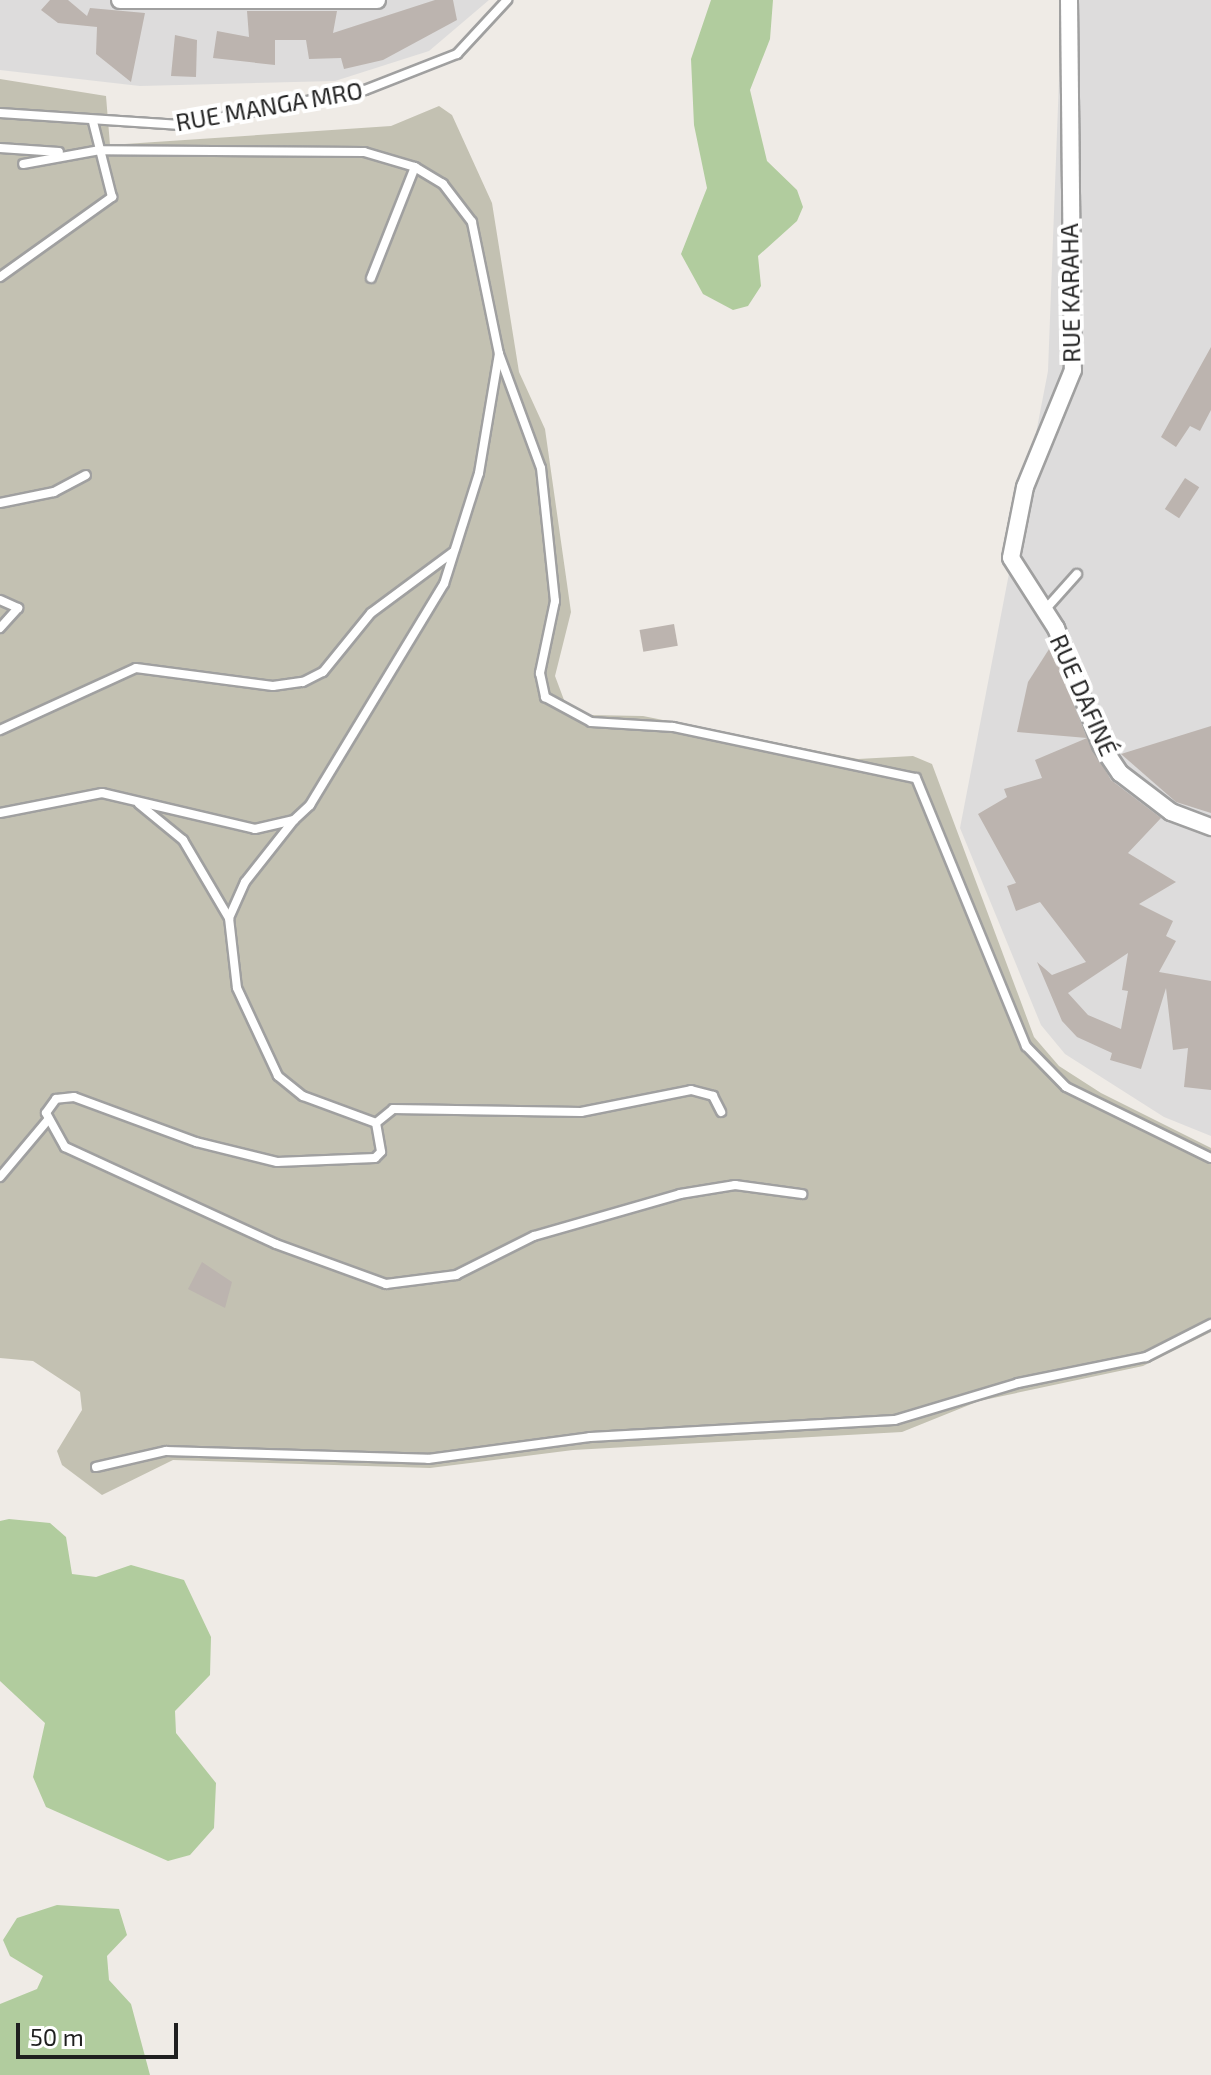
<!DOCTYPE html>
<html>
<head>
<meta charset="utf-8">
<style>
	body { margin:0 }
	#map { position:relative; width:1211px; height:2075px; overflow:hidden; background:#efebe6; font-family:"Exo 2",sans-serif }
	div>[style] { position:absolute }
	.residential>* { inset:0; background:#dddcdc }
	.construction>* { inset:0; background:#c3c1b2 }
	.forest>* { inset:0; background:#b1cc9e }
	.building>* { inset:0; background:#bcb4af; transform-origin:0 0 }
	.roads { filter:drop-shadow(2px 0 #a0a0a0) drop-shadow(-2px 0 #a0a0a0) drop-shadow(0 2px #a0a0a0) drop-shadow(0 -2px #a0a0a0) }
	.lane>* { height:8px; margin:-4px; padding:0 4px; transform-origin:4px; border-radius:4px; background:#fff }
	.street>* { height:16px; margin:-8px; padding:0 8px; transform-origin:8px; border-radius:8px; background:#fff }
	span { translate:-50% -50%; white-space:nowrap; text-align:center; line-height:1.15; -webkit-text-stroke:8px #fff; paint-order:stroke }
	.street-label { font-size:24px; color:#1f1f1f }
	.scale { position:absolute; left:16px; top:2023px; width:162px; height:36px; box-sizing:border-box; border:4px solid #1f1f1f; border-top:0; padding-left:10px; font-size:24px; line-height:28px; white-space:nowrap; color:#1f1f1f; -webkit-text-stroke:6px #fff; paint-order:stroke }
</style>
</head>
<body>
<div id="map">
	<div class="residential">
		<i style="clip-path:polygon(0 0,489px 0,429px 51px,335px 81px,140px 86px,0 70px)"></i>
		<i style="clip-path:polygon(1062px 0,1211px 0,1211px 1136px,1164px 1117px,1065px 1054px,1041px 1025px,960px 828px,1048px 371px)"></i>
	</div>
	<div class="construction">
		<i style="clip-path:polygon(0 79px,106px 96px,110px 145px,391px 126px,439px 106px,452px 115px,492px 203px,519px 372px,545px 429px,571px 612px,555px 676px,564px 700px,588px 715px,643px 716px,858px 759px,913px 756px,932px 764px,1034px 1037px,1059px 1066px,1101px 1093px,1211px 1148px,1211px 1332px,1143px 1366px,979px 1401px,902px 1432px,573px 1450px,430px 1468px,173px 1460px,102px 1495px,62px 1465px,57px 1451px,82px 1410px,80px 1392px,33px 1361px,0 1358px)"></i>
	</div>
	<div class="forest">
		<i style="clip-path:polygon(711px 0,773px 0,770px 39px,750px 90px,767px 161px,797px 190px,803px 207px,797px 221px,758px 256px,761px 286px,748px 306px,733px 310px,703px 294px,681px 254px,707px 188px,694px 125px,691px 59px)"></i>
		<i style="clip-path:polygon(9px 1519px,50px 1523px,66px 1537px,72px 1574px,96px 1577px,131px 1565px,184px 1580px,211px 1637px,210px 1675px,175px 1711px,176px 1733px,216px 1783px,214px 1828px,190px 1855px,168px 1861px,46px 1807px,33px 1777px,45px 1723px,0 1681px,0 1521px)"></i>
		<i style="clip-path:polygon(57px 1905px,119px 1909px,127px 1935px,107px 1956px,109px 1980px,131px 2004px,150px 2075px,0 2075px,0 2004px,37px 1989px,43px 1976px,10px 1956px,3px 1940px,17px 1918px)"></i>
	</div>
	<div class="building">
		<i style="clip-path:polygon(50px 0,68px 0,87px 16px,90px 8px,145px 13px,131px 82px,96px 54px,97px 27px,58px 23px,41px 10px)"></i>
		<i style="clip-path:polygon(435px 0,453px 0,457px 20px,383px 60px,344px 69px,341px 58px,309px 59px,306px 40px,275px 40px,275px 65px,213px 58px,217px 31px,249px 37px,247px 11px,337px 11px,333px 33px)"></i>
		<i style="clip-path:polygon(175px 35px,197px 40px,196px 77px,171px 76px)"></i>
		<i style="clip-path:polygon(1211px 347px,1211px 410px,1200px 431px,1190px 426px,1176px 447px,1161px 437px)"></i>
		<i style="left:1185px;top:478px;width:17px;height:37px;rotate:33deg"></i>
		<i style="left:674px;top:624px;width:22px;height:35px;rotate:80deg"></i>
		<i style="clip-path:polygon(1051px 646px,1087px 738px,1017px 732px,1028px 682px)"></i>
		<i style="clip-path:polygon(1211px 726px,1211px 813px,1176px 802px,1121px 754px)"></i>
		<i style="clip-path:polygon(evenodd,1087px 738px,1111px 780px,1161px 818px,1128px 853px,1176px 882px,1139px 904px,1173px 921px,1166px 936px,1176px 941px,1159px 972px,1211px 981px,1211px 1090px,1184px 1087px,1188px 1048px,1173px 1050px,1166px 988px,1141px 1069px,1110px 1060px,1112px 1053px,1077px 1037px,1062px 1021px,1037px 962px,1052px 975px,1086px 962px,1040px 902px,1016px 911px,1007px 886px,1016px 883px,978px 814px,1007px 797px,1004px 789px,1042px 778px,1035px 760px,1087px 738px,1128px 953px,1122px 990px,1128px 991px,1121px 1029px,1088px 1015px,1068px 993px,1128px 953px)"></i>
		<i style="clip-path:polygon(202px 1262px,232px 1282px,225px 1308px,188px 1289px)"></i>
	</div>
	<div class="roads">
		<div class="lane">
			<i style="left:0;top:113px;width:181px;rotate:3.8deg"></i>
			<i style="left:181px;top:125px;width:187px;rotate:-10.8deg"></i>
			<i style="left:365px;top:90px;width:99px;rotate:-21.4deg"></i>
			<i style="left:457px;top:54px;width:74px;rotate:-47.2deg"></i>
			<i style="left:0;top:148px;width:59px;rotate:3.9deg"></i>
			<i style="left:0;top:277px;width:138px;rotate:-35.5deg"></i>
			<i style="left:112px;top:197px;width:77px;rotate:-104.2deg"></i>
			<i style="left:371px;top:278px;width:119px;rotate:-68.4deg"></i>
			<i style="left:499px;top:354px;width:121px;rotate:69.8deg"></i>
			<i style="left:541px;top:468px;width:134px;rotate:84deg"></i>
			<i style="left:555px;top:601px;width:74px;rotate:101.8deg"></i>
			<i style="left:540px;top:673px;width:25px;rotate:78deg"></i>
			<i style="left:545px;top:697px;width:52px;rotate:28.5deg"></i>
			<i style="left:591px;top:722px;width:82px;rotate:3.5deg"></i>
			<i style="left:673px;top:727px;width:248px;rotate:11.9deg"></i>
			<i style="left:916px;top:778px;width:290px;rotate:67.7deg"></i>
			<i style="left:1026px;top:1046px;width:57px;rotate:45.7deg"></i>
			<i style="left:1066px;top:1087px;width:161px;rotate:26.1deg"></i>
			<i style="left:0;top:503px;width:55px;rotate:-11.5deg"></i>
			<i style="left:54px;top:492px;width:36px;rotate:-28deg"></i>
			<i style="left:0;top:600px;width:20px;rotate:24deg"></i>
			<i style="left:18px;top:608px;width:27px;rotate:132deg"></i>
			<i style="left:1043px;top:612px;width:51px;rotate:-48.2deg"></i>
			<i style="left:0;top:730px;width:149px;rotate:-24.5deg"></i>
			<i style="left:136px;top:668px;width:138px;rotate:7.5deg"></i>
			<i style="left:273px;top:686px;width:30px;rotate:-8deg"></i>
			<i style="left:303px;top:682px;width:22px;rotate:-27deg"></i>
			<i style="left:323px;top:672px;width:76px;rotate:-50.9deg"></i>
			<i style="left:371px;top:613px;width:102px;rotate:-36.6deg"></i>
			<i style="left:139px;top:804px;width:57px;rotate:39.3deg"></i>
			<i style="left:183px;top:840px;width:91px;rotate:59.5deg"></i>
			<i style="left:0;top:813px;width:104px;rotate:-11.1deg"></i>
			<i style="left:102px;top:793px;width:157px;rotate:13.2deg"></i>
			<i style="left:255px;top:829px;width:40px;rotate:-13deg"></i>
			<i style="left:294px;top:820px;width:22px;rotate:-43deg"></i>
			<i style="left:310px;top:805px;width:258px;rotate:-58.8deg"></i>
			<i style="left:444px;top:584px;width:116px;rotate:-72.5deg"></i>
			<i style="left:479px;top:473px;width:121px;rotate:-80.5deg"></i>
			<i style="left:499px;top:354px;width:135px;rotate:-101.6deg"></i>
			<i style="left:472px;top:222px;width:48px;rotate:-127.3deg"></i>
			<i style="left:443px;top:184px;width:33px;rotate:-149deg"></i>
			<i style="left:415px;top:167px;width:53px;rotate:-163.6deg"></i>
			<i style="left:364px;top:152px;width:264px;rotate:-179.6deg"></i>
			<i style="left:100px;top:150px;width:78px;rotate:169.7deg"></i>
			<i style="left:294px;top:820px;width:79px;rotate:128.3deg"></i>
			<i style="left:245px;top:882px;width:39px;rotate:114deg"></i>
			<i style="left:229px;top:918px;width:70px;rotate:83.5deg"></i>
			<i style="left:237px;top:988px;width:97px;rotate:65deg"></i>
			<i style="left:278px;top:1076px;width:32px;rotate:39deg"></i>
			<i style="left:303px;top:1096px;width:78px;rotate:20.3deg"></i>
			<i style="left:376px;top:1123px;width:29px;rotate:80deg"></i>
			<i style="left:381px;top:1152px;width:8px;rotate:135deg"></i>
			<i style="left:375px;top:1158px;width:98px;rotate:177.7deg"></i>
			<i style="left:277px;top:1162px;width:83px;rotate:-166.1deg"></i>
			<i style="left:196px;top:1142px;width:130px;rotate:-159.8deg"></i>
			<i style="left:74px;top:1097px;width:18px;rotate:174deg"></i>
			<i style="left:56px;top:1099px;width:17px;rotate:126deg"></i>
			<i style="left:46px;top:1113px;width:39px;rotate:61deg"></i>
			<i style="left:65px;top:1147px;width:232px;rotate:24.7deg"></i>
			<i style="left:276px;top:1244px;width:117px;rotate:20deg"></i>
			<i style="left:386px;top:1284px;width:71px;rotate:-7.3deg"></i>
			<i style="left:456px;top:1275px;width:87px;rotate:-26.6deg"></i>
			<i style="left:534px;top:1236px;width:152px;rotate:-16deg"></i>
			<i style="left:680px;top:1194px;width:56px;rotate:-9.3deg"></i>
			<i style="left:735px;top:1185px;width:68px;rotate:7.7deg"></i>
			<i style="left:376px;top:1123px;width:22px;rotate:-39deg"></i>
			<i style="left:393px;top:1109px;width:188px;rotate:0.9deg"></i>
			<i style="left:581px;top:1112px;width:112px;rotate:-11.3deg"></i>
			<i style="left:691px;top:1090px;width:23px;rotate:15deg"></i>
			<i style="left:713px;top:1096px;width:18px;rotate:63deg"></i>
			<i style="left:0;top:1177px;width:73px;rotate:-50deg"></i>
			<i style="left:96px;top:1467px;width:72px;rotate:-12.9deg"></i>
			<i style="left:166px;top:1451px;width:262px;rotate:1.7deg"></i>
			<i style="left:428px;top:1459px;width:163px;rotate:-7.7deg"></i>
			<i style="left:590px;top:1437px;width:305px;rotate:-3.2deg"></i>
			<i style="left:895px;top:1420px;width:128px;rotate:-16.7deg"></i>
			<i style="left:1018px;top:1383px;width:131px;rotate:-11.5deg"></i>
			<i style="left:1146px;top:1357px;width:73px;rotate:-26.9deg"></i>
		</div>
		<div class="street">
			<i style="left:120px;top:0;width:257px"></i>
			<i style="left:1069px;top:0;width:370px;rotate:89.4deg"></i>
			<i style="left:1073px;top:370px;width:126px;rotate:112.3deg"></i>
			<i style="left:1025px;top:487px;width:72px;rotate:101.2deg"></i>
			<i style="left:1011px;top:558px;width:83px;rotate:57.3deg"></i>
			<i style="left:1056px;top:628px;width:125px;rotate:69deg"></i>
			<i style="left:1101px;top:745px;width:34px;rotate:56deg"></i>
			<i style="left:1120px;top:773px;width:64px;rotate:37.4deg"></i>
			<i style="left:1171px;top:812px;width:43px;rotate:20.6deg"></i>
		</div>
	</div>
	<div class="street-label">
		<span style="left:269px;top:106px;rotate:-10deg">RUE MANGA MRO</span>
		<span style="left:1070px;top:293px;rotate:-91deg">RUE KARAHA</span>
		<span style="left:1084px;top:695px;rotate:66deg">RUE DAFINÉ</span>
	</div>
	<div class="scale">50 m</div>
</div>
</body>
</html>
